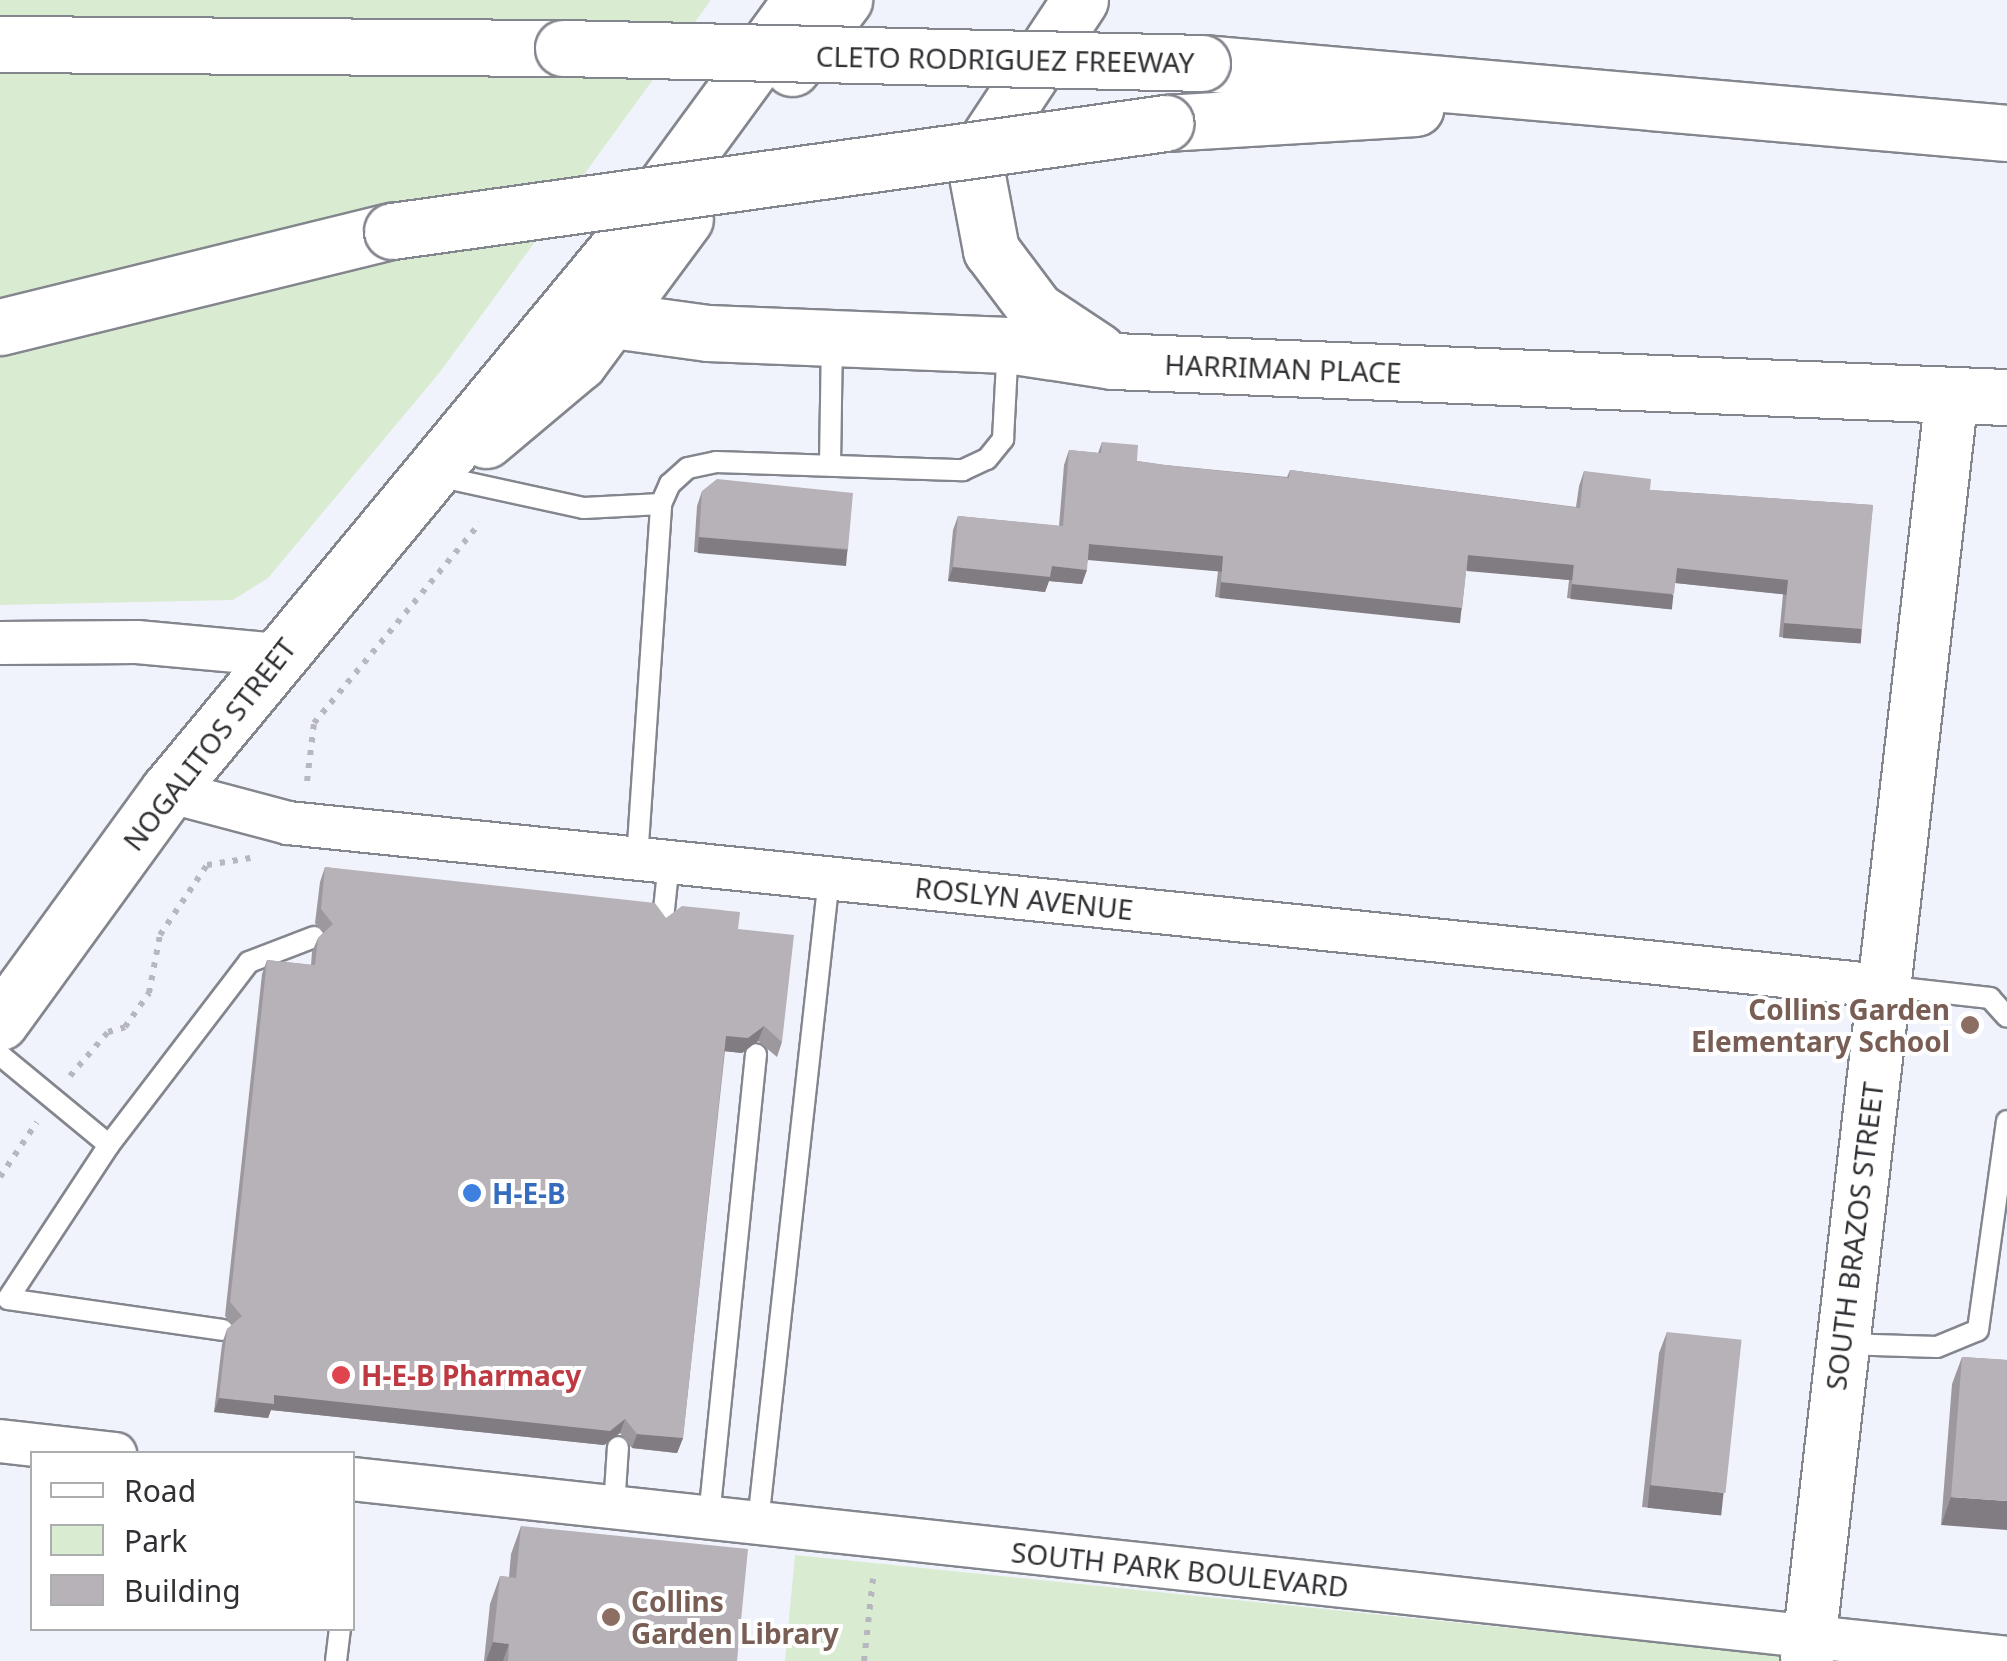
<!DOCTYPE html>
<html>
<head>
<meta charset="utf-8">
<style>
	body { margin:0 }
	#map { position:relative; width:2007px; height:1661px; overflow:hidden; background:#f1f3fc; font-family:"Noto Sans",sans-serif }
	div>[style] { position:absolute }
	.green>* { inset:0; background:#d9ebd0 }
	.path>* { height:6px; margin-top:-3px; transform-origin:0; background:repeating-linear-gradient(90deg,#b6b7bf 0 5px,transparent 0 13px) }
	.roads { filter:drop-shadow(2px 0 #84868e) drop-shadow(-2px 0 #84868e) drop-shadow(0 2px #84868e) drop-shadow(0 -2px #84868e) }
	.service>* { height:20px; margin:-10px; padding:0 10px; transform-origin:10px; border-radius:10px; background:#fff }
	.minor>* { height:42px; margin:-21px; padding:0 21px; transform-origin:21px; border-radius:21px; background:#fff }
	.tertiary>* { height:52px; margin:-26px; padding:0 26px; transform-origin:26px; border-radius:26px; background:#fff }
	.secondary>* { height:55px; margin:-27.5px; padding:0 27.5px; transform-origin:27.5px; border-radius:27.5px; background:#fff }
	.primary>* { height:55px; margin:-27.5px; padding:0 27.5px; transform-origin:27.5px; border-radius:27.5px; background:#fff }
	.motorway>* { height:55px; margin:-27.5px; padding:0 27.5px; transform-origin:27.5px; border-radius:27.5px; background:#fff }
	.bridges { filter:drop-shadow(2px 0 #84868e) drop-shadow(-2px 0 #84868e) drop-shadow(0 2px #84868e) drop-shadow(0 -2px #84868e) }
	.motorway-bridge>* { height:55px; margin:-27.5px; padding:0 27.5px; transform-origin:27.5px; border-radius:27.5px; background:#fff }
	.wall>* { inset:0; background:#9d989e }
	.shaded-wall>* { inset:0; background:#807c81; transform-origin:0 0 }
	.building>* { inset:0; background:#b7b1b8; transform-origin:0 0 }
	.dots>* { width:28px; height:28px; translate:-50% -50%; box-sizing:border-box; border:5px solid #fff; border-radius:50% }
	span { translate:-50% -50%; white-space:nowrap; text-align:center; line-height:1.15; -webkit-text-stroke:8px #fff; paint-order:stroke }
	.street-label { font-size:28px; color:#303134 }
	.education-label { font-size:28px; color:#785e54; font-weight:700 }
	.right { translate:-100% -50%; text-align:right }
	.left { translate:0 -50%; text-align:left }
	.shop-label { font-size:28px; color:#366cbe; font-weight:700 }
	.health-label { font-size:28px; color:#be3a42; font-weight:700 }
	.legend { position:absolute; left:30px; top:1451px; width:325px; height:180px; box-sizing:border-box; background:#fff; border:2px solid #acadae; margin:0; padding:12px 18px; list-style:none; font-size:30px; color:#303134 }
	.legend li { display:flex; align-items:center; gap:20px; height:50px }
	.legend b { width:50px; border:2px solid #acadae }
</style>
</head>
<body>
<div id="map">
	<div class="green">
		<i style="clip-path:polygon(0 0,711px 0,440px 372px,268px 578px,233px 600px,0 605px)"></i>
		<i style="clip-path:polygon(795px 1555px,1833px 1661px,785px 1661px)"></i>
	</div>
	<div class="path">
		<i style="left:307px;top:781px;width:58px;rotate:-83.1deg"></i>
		<i style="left:314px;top:723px;width:260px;rotate:-50.3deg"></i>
		<i style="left:70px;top:1076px;width:58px;rotate:-49.2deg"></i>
		<i style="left:108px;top:1032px;width:18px;rotate:-16deg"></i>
		<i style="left:125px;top:1027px;width:42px;rotate:-54.8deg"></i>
		<i style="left:149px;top:993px;width:59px;rotate:-79.3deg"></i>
		<i style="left:160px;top:935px;width:84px;rotate:-56.1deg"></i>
		<i style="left:207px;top:865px;width:44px;rotate:-9.2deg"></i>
		<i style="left:0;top:1177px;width:66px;rotate:-56.1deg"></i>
		<i style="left:864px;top:1661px;width:83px;rotate:-83.8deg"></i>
	</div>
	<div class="roads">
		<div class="service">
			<i style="left:830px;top:465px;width:123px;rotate:-89.1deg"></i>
			<i style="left:437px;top:476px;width:150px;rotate:12.3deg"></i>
			<i style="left:584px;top:508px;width:77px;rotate:-3deg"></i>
			<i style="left:637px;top:859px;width:356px;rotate:-86.1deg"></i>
			<i style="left:661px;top:504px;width:22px;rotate:-66deg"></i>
			<i style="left:670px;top:484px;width:24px;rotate:-42deg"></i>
			<i style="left:688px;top:468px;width:29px;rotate:-12deg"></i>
			<i style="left:716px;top:462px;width:247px;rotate:1.9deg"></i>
			<i style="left:963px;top:470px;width:26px;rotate:-25deg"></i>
			<i style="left:987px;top:459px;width:26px;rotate:-51deg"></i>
			<i style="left:1003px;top:439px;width:94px;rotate:-87deg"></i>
			<i style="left:663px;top:919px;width:57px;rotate:-84deg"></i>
			<i style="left:1883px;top:986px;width:108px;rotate:6.4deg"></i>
			<i style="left:1990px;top:998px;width:25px;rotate:48deg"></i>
			<i style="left:0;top:1055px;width:141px;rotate:39.5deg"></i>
			<i style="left:109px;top:1145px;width:184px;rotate:123.3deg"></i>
			<i style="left:8px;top:1299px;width:217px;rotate:8.2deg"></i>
			<i style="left:109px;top:1145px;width:230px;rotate:-52.6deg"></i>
			<i style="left:249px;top:962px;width:70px;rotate:-21deg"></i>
			<i style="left:1843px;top:1344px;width:94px;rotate:1.8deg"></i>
			<i style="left:1937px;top:1347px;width:44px;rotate:-22.5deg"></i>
			<i style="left:1978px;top:1330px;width:211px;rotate:-82.1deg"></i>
			<i style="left:614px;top:1507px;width:60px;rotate:-86.2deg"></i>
			<i style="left:709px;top:1517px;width:465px;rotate:-84.2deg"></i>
			<i style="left:758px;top:1522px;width:648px;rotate:-83.71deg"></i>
			<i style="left:336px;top:1661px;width:33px;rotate:-83deg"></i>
		</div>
		<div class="minor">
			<i style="left:0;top:643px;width:137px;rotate:-0.4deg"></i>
			<i style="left:137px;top:642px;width:144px;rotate:5.2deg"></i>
			<i style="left:168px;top:791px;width:124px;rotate:14.9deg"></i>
			<i style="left:288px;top:823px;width:1603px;rotate:5.84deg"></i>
			<i style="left:0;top:1441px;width:116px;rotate:6.4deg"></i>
			<i style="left:352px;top:1479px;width:1665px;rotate:6.17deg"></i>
		</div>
		<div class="tertiary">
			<i style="left:1807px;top:1661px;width:1275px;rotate:-83.47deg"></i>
		</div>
		<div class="secondary">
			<i style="left:1080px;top:0;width:192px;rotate:123.5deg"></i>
			<i style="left:974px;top:160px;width:92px;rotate:79.3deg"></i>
			<i style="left:991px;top:250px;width:75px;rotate:53.1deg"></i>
			<i style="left:1036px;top:310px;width:74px;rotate:33.5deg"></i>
			<i style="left:569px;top:314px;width:140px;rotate:7.8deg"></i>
			<i style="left:708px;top:333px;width:300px;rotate:2.3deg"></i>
			<i style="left:1008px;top:345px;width:106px;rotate:8.7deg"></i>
			<i style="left:1113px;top:361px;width:895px;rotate:2.31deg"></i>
		</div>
		<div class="primary">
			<i style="left:792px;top:68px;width:86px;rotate:-52.6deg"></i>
			<i style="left:486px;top:440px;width:121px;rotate:-40deg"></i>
			<i style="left:579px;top:362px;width:178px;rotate:-53.5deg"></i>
			<i style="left:0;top:1022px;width:286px;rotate:-54deg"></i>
			<i style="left:168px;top:791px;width:732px;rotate:-50.37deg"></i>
			<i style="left:635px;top:227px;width:281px;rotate:-53.8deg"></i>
		</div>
		<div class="motorway">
			<i style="left:0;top:44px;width:563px;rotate:0.41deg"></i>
			<i style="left:1202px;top:63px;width:808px;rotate:4.97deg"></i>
			<i style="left:1165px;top:123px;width:251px;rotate:-3.4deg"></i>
			<i style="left:0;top:327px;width:404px;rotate:-13.8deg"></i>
		</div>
	</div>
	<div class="bridges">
		<div class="motorway-bridge">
			<i style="left:563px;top:48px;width:639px;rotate:1.34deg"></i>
			<i style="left:392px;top:231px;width:781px;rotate:-7.95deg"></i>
		</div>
	</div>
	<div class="wall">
		<i style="clip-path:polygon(1102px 442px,1137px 461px,1165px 465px,1287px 477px,1290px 470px,1576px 507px,1579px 486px,1584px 471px,1650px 490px,1873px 505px,1857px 643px,1779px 637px,1783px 594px,1675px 583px,1669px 609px,1567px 598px,1569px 580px,1466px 570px,1462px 608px,1457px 622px,1215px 597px,1218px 571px,1088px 559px,1082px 584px,1049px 581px,1045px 592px,948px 581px,953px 530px,958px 516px,1059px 526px,1064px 465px,1069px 450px,1098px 453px)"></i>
		<i style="clip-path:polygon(702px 491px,848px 549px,843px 564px,694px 552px,697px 506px)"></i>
		<i style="clip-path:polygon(325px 867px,738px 929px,782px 1042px,777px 1057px,758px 1041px,742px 1053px,725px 1051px,683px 1438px,677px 1453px,632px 1448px,620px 1433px,604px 1445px,271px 1410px,268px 1418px,214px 1412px,222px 1344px,227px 1329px,232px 1325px,225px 1316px,262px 974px,267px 960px,311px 965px,312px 952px,318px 938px,323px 933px,315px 923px,320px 882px)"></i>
		<i style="clip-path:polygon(1667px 1332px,1717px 1515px,1642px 1507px,1659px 1353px)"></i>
		<i style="clip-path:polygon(1962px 1357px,2007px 1360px,1941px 1525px,1952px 1384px)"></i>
		<i style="clip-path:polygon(521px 1526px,737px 1661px,484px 1661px,490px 1604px,500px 1576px,509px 1577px,511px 1554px)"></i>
	</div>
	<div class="shaded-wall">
		<i style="left:699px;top:537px;width:149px;height:16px;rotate:5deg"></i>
		<i style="left:1089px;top:544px;width:135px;height:16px;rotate:5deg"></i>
		<i style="left:1468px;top:555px;width:106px;height:16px;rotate:5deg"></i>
		<i style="clip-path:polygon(1052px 566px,1087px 570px,1082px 584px,1049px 581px,1045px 592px,948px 581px,953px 567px)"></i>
		<i style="left:1677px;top:568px;width:112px;height:15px;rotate:6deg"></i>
		<i style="left:1221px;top:582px;width:242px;height:16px;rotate:6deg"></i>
		<i style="left:1572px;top:584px;width:102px;height:15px;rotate:6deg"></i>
		<i style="left:1784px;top:623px;width:78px;height:15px;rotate:4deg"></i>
		<i style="clip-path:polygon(764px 1026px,758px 1041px,742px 1053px,721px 1051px,726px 1036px)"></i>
		<i style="clip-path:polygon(274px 1395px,625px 1419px,620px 1433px,604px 1445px,271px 1410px,268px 1418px,214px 1412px,219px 1398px)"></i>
		<i style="clip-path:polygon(637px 1434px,683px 1438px,677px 1453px,632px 1448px)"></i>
		<i style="left:1650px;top:1485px;width:74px;height:23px;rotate:6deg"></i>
		<i style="clip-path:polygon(1951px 1497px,2007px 1501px,2007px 1530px,1941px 1525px)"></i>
		<i style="clip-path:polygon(493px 1642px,509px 1644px,503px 1661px,486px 1661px)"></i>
	</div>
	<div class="building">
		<i style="clip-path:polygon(1102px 442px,1138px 445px,1137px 461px,1165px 465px,1289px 478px,1290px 470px,1580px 508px,1584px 471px,1651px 479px,1650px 490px,1873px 505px,1862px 629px,1784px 623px,1788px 580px,1677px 568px,1674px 594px,1572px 584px,1574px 565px,1468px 555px,1462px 608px,1221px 582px,1223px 556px,1089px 544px,1087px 570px,1052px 566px,1050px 577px,953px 567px,958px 516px,1063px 526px,1069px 450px,1101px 453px)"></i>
		<i style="clip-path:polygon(717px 479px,853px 493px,848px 549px,699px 537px,702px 491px)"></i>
		<i style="clip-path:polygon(325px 867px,655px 903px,666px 918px,682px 906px,740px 912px,738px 929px,794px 935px,782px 1042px,764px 1026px,748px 1038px,726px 1036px,683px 1438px,637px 1434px,625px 1419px,610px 1431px,274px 1395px,274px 1404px,219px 1398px,227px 1329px,242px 1316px,230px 1302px,267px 960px,315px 965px,318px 938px,333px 924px,321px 909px)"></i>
		<i style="left:1667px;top:1332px;width:75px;height:154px;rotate:6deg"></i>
		<i style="clip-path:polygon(1962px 1357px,2007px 1360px,2007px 1501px,1951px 1497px)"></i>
		<i style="clip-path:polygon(521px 1526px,748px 1549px,737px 1661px,508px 1661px,509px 1644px,493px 1642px,500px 1576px,516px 1578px)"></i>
	</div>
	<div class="dots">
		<i style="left:1970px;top:1025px;background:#8d6e63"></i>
		<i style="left:472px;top:1193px;background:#3f7fe0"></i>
		<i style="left:341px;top:1375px;background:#e0444e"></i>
		<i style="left:611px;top:1617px;background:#8d6e63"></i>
	</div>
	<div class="street-label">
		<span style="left:1005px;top:59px;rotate:1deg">CLETO RODRIGUEZ FREEWAY</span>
		<span style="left:1283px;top:368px;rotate:2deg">HARRIMAN PLACE</span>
		<span style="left:209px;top:744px;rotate:-52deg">NOGALITOS STREET</span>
		<span style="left:1024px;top:898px;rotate:6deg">ROSLYN AVENUE</span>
		<span style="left:1854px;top:1236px;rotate:-83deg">SOUTH BRAZOS STREET</span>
		<span style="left:1180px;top:1569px;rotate:6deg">SOUTH PARK BOULEVARD</span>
	</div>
	<div class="education-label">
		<span class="right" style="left:1950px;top:1025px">Collins Garden<br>Elementary School</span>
		<span class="left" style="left:631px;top:1617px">Collins<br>Garden Library</span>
	</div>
	<div class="shop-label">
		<span class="left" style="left:492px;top:1193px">H-E-B</span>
	</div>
	<div class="health-label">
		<span class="left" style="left:361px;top:1375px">H-E-B Pharmacy</span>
	</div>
	<ul class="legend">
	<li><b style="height:12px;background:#fff"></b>Road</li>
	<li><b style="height:28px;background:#d9ebd0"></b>Park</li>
	<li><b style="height:28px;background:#b7b1b8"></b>Building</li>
	</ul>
</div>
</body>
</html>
